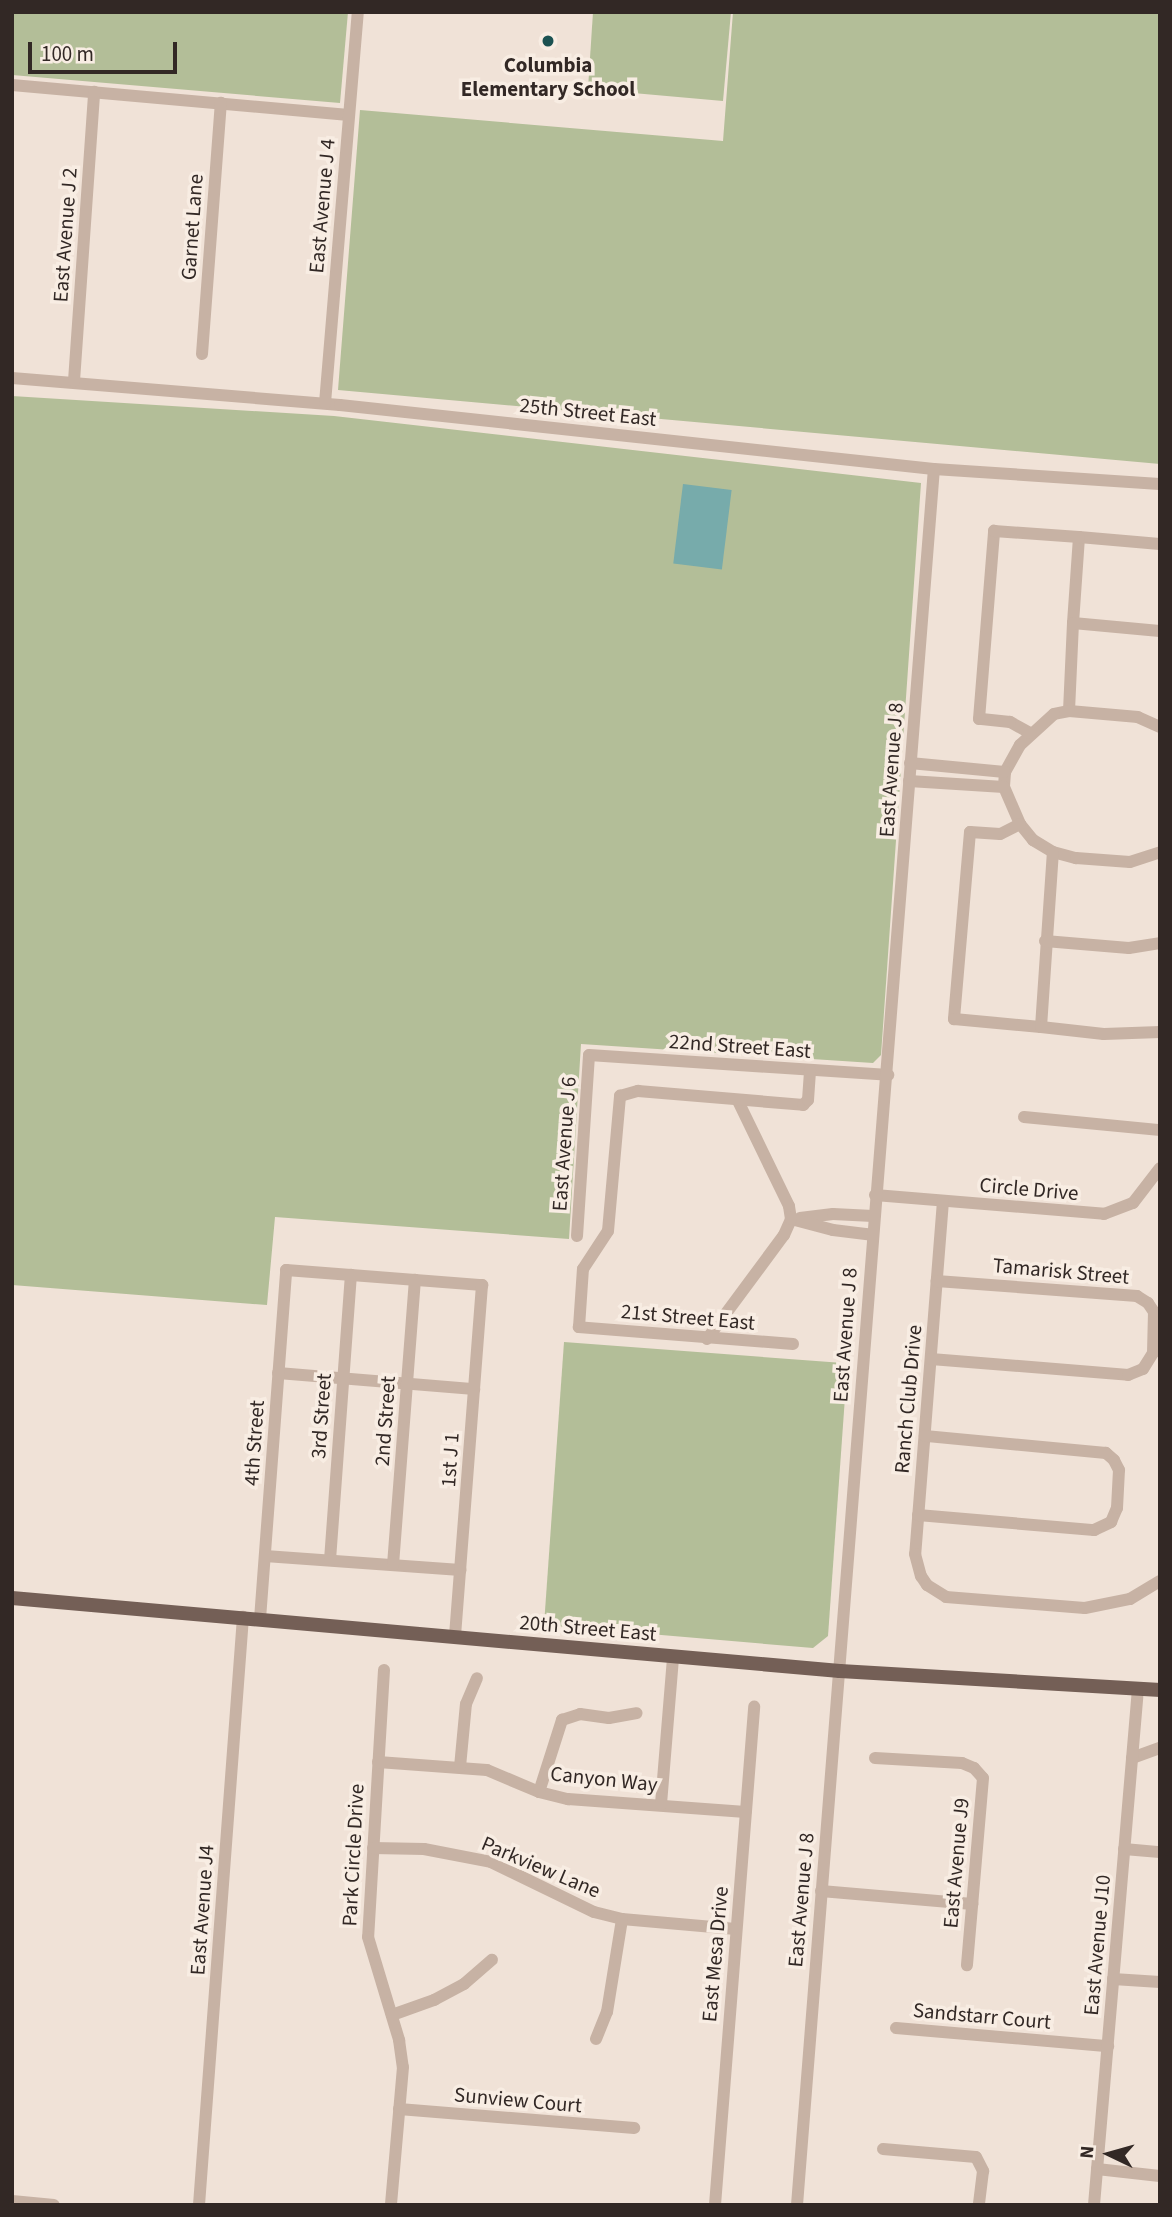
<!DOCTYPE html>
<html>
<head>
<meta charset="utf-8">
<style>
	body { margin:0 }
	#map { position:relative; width:1172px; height:2217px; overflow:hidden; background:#f0e2d7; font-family:"Source Sans 3",sans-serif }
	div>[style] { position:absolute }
	.green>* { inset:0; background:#b3be98 }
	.water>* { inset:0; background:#77abab; transform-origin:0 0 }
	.minor>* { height:12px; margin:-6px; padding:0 6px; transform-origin:6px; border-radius:6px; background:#c7b2a4 }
	.major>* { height:14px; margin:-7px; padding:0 7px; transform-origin:7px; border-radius:7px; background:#745f56 }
	.dots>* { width:19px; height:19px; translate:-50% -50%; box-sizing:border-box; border:4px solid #f8ede3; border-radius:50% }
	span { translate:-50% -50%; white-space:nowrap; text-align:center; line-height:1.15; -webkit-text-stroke:7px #f8ede3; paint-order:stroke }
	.poi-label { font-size:21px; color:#322825; font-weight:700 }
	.street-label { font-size:21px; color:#322825 }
	.frame { position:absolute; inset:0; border:14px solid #322825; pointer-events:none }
	.north { position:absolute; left:1074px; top:2119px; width:70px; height:70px; -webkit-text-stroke:5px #f8ede3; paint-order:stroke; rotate:275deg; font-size:19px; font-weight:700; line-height:28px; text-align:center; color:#322825 }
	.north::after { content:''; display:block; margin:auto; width:24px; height:32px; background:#322825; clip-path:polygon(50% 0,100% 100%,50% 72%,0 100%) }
	.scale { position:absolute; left:28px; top:42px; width:149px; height:32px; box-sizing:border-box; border:4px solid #322825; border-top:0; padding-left:9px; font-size:21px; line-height:24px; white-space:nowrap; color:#322825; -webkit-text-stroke:5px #f8ede3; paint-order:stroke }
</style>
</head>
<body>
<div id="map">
	<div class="green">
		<i style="clip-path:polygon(12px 12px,348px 12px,340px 103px,12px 75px)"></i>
		<i style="clip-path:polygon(593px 12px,731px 12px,723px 101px,588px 89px)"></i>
		<i style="clip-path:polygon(733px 12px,1160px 12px,1160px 464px,338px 390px,360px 110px,723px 141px)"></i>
		<i style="clip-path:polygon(12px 396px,334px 416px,921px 483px,881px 1055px,873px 1063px,581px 1044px,569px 1239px,275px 1217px,267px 1305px,12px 1285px)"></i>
		<i style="clip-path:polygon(564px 1342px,843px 1363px,847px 1369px,828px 1636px,813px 1648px,544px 1625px)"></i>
	</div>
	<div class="water">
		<i style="left:683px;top:484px;width:49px;height:80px;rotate:7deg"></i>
	</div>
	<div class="minor">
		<i style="left:12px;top:85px;width:338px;rotate:5.1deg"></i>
		<i style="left:202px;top:354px;width:252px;rotate:-85.7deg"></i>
		<i style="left:12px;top:378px;width:329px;rotate:4.7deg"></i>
		<i style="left:340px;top:405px;width:597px;rotate:6.15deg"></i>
		<i style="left:934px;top:469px;width:226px;rotate:3.8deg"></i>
		<i style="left:74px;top:381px;width:290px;rotate:-86deg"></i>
		<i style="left:325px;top:403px;width:392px;rotate:-85.2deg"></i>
		<i style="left:1073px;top:623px;width:86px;rotate:-86deg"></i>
		<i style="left:1079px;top:537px;width:81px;rotate:4.9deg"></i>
		<i style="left:1069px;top:711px;width:88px;rotate:-87.4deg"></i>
		<i style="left:1073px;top:623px;width:87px;rotate:5.3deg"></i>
		<i style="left:1160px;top:727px;width:24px;rotate:-156deg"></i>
		<i style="left:1138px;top:717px;width:69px;rotate:-175deg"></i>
		<i style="left:1069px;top:711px;width:15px;rotate:169deg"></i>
		<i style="left:1054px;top:714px;width:46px;rotate:137.6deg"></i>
		<i style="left:1020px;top:745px;width:31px;rotate:119deg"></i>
		<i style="left:1005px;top:772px;width:15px;rotate:94deg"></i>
		<i style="left:1004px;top:787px;width:40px;rotate:66.6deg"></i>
		<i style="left:1020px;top:824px;width:21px;rotate:51deg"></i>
		<i style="left:1033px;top:840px;width:23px;rotate:31deg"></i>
		<i style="left:1053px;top:852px;width:24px;rotate:15deg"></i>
		<i style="left:1076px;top:858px;width:54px;rotate:4.2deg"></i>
		<i style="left:1130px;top:862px;width:32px;rotate:-18deg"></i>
		<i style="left:1030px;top:733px;width:23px;rotate:-151deg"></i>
		<i style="left:1010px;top:722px;width:31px;rotate:-174deg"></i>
		<i style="left:979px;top:719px;width:189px;rotate:-85.4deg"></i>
		<i style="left:994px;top:531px;width:85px;rotate:4deg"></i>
		<i style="left:910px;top:763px;width:95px;rotate:5.4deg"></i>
		<i style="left:909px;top:781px;width:95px;rotate:3.6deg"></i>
		<i style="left:1020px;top:824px;width:22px;rotate:153deg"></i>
		<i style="left:1000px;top:834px;width:30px;rotate:-176deg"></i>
		<i style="left:970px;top:832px;width:188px;rotate:94.9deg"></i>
		<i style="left:954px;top:1019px;width:87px;rotate:5.3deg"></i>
		<i style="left:1041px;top:1027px;width:175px;rotate:-86.1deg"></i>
		<i style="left:1045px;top:941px;width:84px;rotate:4.8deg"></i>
		<i style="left:1129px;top:948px;width:31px;rotate:-9deg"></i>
		<i style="left:1041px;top:1027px;width:63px;rotate:6.3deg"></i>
		<i style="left:1104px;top:1034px;width:56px;rotate:-2deg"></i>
		<i style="left:1024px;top:1117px;width:137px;rotate:5.5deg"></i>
		<i style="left:875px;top:1195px;width:230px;rotate:4.7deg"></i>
		<i style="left:1104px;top:1214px;width:31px;rotate:-21deg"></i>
		<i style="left:1133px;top:1203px;width:44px;rotate:-52.4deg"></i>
		<i style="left:943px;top:1201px;width:354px;rotate:94.5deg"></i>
		<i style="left:915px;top:1554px;width:23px;rotate:75deg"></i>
		<i style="left:921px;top:1576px;width:11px;rotate:56deg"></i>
		<i style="left:927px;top:1585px;width:22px;rotate:32deg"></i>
		<i style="left:946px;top:1597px;width:139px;rotate:4.5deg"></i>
		<i style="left:1085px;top:1608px;width:46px;rotate:-11.3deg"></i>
		<i style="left:1130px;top:1599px;width:35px;rotate:-31deg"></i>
		<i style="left:800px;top:1218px;width:33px;rotate:-7deg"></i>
		<i style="left:833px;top:1214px;width:40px;rotate:2.9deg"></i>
		<i style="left:791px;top:1219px;width:43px;rotate:14.7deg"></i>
		<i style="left:833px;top:1230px;width:39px;rotate:7deg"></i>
		<i style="left:577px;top:1236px;width:181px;rotate:-86.2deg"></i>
		<i style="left:589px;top:1055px;width:300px;rotate:3.8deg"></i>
		<i style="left:707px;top:1339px;width:129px;rotate:-53.5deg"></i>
		<i style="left:784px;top:1235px;width:17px;rotate:-66deg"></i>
		<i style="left:791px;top:1219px;width:13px;rotate:-99deg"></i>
		<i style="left:789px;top:1206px;width:117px;rotate:-115.9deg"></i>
		<i style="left:793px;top:1344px;width:215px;rotate:-175.5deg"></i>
		<i style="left:579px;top:1327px;width:58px;rotate:-86.1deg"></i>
		<i style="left:583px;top:1269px;width:45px;rotate:-56.7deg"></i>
		<i style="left:608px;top:1231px;width:136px;rotate:-84.9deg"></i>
		<i style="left:620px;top:1096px;width:19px;rotate:-16deg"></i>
		<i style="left:638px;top:1091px;width:166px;rotate:4.8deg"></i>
		<i style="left:803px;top:1105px;width:7px;rotate:-45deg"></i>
		<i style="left:808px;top:1100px;width:30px;rotate:-86deg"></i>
		<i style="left:931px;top:1359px;width:198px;rotate:4.6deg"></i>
		<i style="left:1128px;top:1375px;width:16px;rotate:-22deg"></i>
		<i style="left:1143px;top:1369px;width:19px;rotate:-58deg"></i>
		<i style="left:1153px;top:1353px;width:41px;rotate:-88.6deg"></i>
		<i style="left:1154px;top:1312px;width:11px;rotate:-124deg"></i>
		<i style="left:1148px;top:1303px;width:13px;rotate:-148deg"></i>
		<i style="left:1137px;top:1296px;width:201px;rotate:-175.7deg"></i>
		<i style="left:278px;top:1373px;width:197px;rotate:4.7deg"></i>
		<i style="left:918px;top:1515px;width:177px;rotate:4.9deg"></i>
		<i style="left:1094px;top:1530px;width:19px;rotate:-25deg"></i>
		<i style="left:1111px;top:1522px;width:15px;rotate:-67deg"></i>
		<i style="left:1117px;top:1508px;width:38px;rotate:-87deg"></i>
		<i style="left:1119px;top:1470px;width:11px;rotate:-117deg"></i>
		<i style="left:1114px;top:1460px;width:11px;rotate:-139deg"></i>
		<i style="left:1106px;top:1453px;width:182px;rotate:-174.6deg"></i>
		<i style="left:265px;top:1556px;width:196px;rotate:4.1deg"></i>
		<i style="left:330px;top:1560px;width:286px;rotate:-85.8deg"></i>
		<i style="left:393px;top:1565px;width:286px;rotate:-85.6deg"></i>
		<i style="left:260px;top:1619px;width:350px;rotate:-85.7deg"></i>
		<i style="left:286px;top:1270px;width:197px;rotate:4.4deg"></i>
		<i style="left:482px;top:1285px;width:353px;rotate:94.4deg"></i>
		<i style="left:384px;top:1670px;width:267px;rotate:93.4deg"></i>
		<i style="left:368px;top:1937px;width:108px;rotate:73.2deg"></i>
		<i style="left:399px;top:2040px;width:27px;rotate:82deg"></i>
		<i style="left:403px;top:2067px;width:139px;rotate:95deg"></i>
		<i style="left:875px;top:1758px;width:87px;rotate:3.3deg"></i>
		<i style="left:962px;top:1763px;width:13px;rotate:23deg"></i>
		<i style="left:974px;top:1768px;width:13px;rotate:48deg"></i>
		<i style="left:983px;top:1778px;width:188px;rotate:94.9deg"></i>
		<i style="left:1132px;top:1758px;width:30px;rotate:-20deg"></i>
		<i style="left:378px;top:1762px;width:109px;rotate:4.2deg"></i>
		<i style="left:487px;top:1770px;width:56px;rotate:22.9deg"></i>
		<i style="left:539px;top:1792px;width:30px;rotate:14deg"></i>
		<i style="left:568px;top:1799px;width:178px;rotate:4.2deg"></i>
		<i style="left:460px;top:1767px;width:63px;rotate:-84.6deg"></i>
		<i style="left:466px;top:1704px;width:28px;rotate:-67deg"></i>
		<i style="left:539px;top:1792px;width:76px;rotate:-72.3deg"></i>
		<i style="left:562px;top:1720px;width:19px;rotate:-18deg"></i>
		<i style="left:580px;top:1714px;width:29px;rotate:8deg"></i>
		<i style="left:609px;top:1718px;width:28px;rotate:-10deg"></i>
		<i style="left:661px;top:1804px;width:147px;rotate:-85.3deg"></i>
		<i style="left:373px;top:1848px;width:51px;rotate:1.1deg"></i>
		<i style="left:424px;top:1849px;width:68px;rotate:11deg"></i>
		<i style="left:491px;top:1862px;width:114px;rotate:25.9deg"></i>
		<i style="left:594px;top:1912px;width:29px;rotate:14deg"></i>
		<i style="left:622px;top:1919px;width:114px;rotate:5deg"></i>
		<i style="left:1124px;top:1849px;width:36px;rotate:5deg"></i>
		<i style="left:821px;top:1891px;width:152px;rotate:4.9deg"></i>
		<i style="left:1113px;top:1979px;width:47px;rotate:3.7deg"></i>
		<i style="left:392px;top:2015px;width:45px;rotate:-19.7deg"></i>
		<i style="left:434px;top:2000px;width:34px;rotate:-28deg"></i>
		<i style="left:464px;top:1984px;width:37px;rotate:-41deg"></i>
		<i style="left:896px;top:2028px;width:213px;rotate:4.9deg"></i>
		<i style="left:596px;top:2039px;width:29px;rotate:-68deg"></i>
		<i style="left:607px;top:2012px;width:94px;rotate:-80.8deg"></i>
		<i style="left:399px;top:2109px;width:236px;rotate:4.6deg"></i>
		<i style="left:883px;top:2149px;width:93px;rotate:4.9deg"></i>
		<i style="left:976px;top:2157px;width:16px;rotate:63deg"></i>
		<i style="left:983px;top:2171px;width:34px;rotate:97deg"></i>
		<i style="left:1097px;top:2169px;width:63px;rotate:6.3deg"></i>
		<i style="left:12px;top:2201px;width:42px;rotate:5.4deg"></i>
		<i style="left:199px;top:2205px;width:590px;rotate:-85.72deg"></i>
		<i style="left:715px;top:2205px;width:500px;rotate:-85.5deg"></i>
		<i style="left:797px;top:2205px;width:1741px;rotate:-85.49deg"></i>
		<i style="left:1094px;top:2205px;width:518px;rotate:-85.13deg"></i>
	</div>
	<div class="major">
		<i style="left:12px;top:1598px;width:831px;rotate:5.04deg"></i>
		<i style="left:840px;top:1671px;width:321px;rotate:3.4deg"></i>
	</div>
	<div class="dots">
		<i style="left:548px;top:41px;background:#1c5252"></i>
	</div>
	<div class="poi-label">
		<span style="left:548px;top:77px">Columbia<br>Elementary School</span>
	</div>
	<div class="street-label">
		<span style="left:322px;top:206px;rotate:-85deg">East Avenue J 4</span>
		<span style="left:192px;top:227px;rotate:-86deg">Garnet Lane</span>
		<span style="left:65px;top:235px;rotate:-86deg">East Avenue J 2</span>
		<span style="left:588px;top:412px;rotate:6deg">25th Street East</span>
		<span style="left:891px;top:770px;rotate:-86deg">East Avenue J 8</span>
		<span style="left:740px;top:1046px;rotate:4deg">22nd Street East</span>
		<span style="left:564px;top:1144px;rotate:-86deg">East Avenue J 6</span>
		<span style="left:1029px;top:1189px;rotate:5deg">Circle Drive</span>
		<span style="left:1061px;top:1271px;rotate:5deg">Tamarisk Street</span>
		<span style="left:688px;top:1317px;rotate:5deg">21st Street East</span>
		<span style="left:845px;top:1335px;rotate:-86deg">East Avenue J 8</span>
		<span style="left:908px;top:1399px;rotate:-85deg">Ranch Club Drive</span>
		<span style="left:321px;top:1416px;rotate:-86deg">3rd Street</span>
		<span style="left:385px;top:1421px;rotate:-86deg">2nd Street</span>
		<span style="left:254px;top:1443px;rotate:-86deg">4th Street</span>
		<span style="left:450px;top:1460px;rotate:-86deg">1st J 1</span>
		<span style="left:588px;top:1628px;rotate:5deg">20th Street East</span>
		<span style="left:604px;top:1779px;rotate:6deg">Canyon Way</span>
		<span style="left:353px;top:1855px;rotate:-87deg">Park Circle Drive</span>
		<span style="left:956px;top:1863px;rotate:-85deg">East Avenue J9</span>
		<span style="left:541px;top:1867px;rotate:23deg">Parkview Lane</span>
		<span style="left:801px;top:1900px;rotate:-85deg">East Avenue J 8</span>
		<span style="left:202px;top:1910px;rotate:-86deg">East Avenue J4</span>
		<span style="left:1097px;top:1945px;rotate:-85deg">East Avenue J10</span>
		<span style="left:715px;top:1954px;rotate:-85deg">East Mesa Drive</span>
		<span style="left:982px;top:2016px;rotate:5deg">Sandstarr Court</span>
		<span style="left:518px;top:2100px;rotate:5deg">Sunview Court</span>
	</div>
	<div class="frame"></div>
	<div class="north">N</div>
	<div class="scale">100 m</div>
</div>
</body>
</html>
